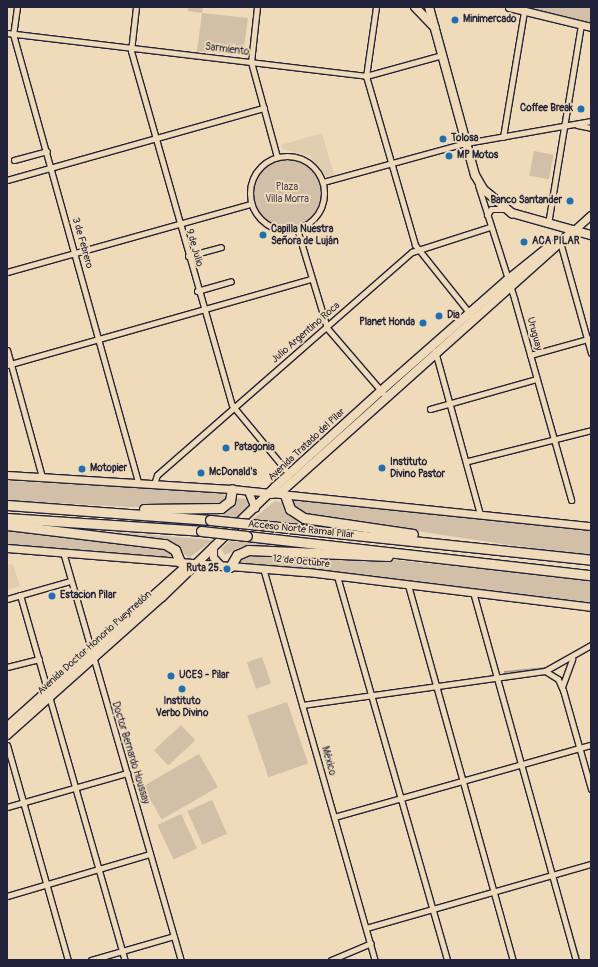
<!DOCTYPE html>
<html>
<head>
<meta charset="utf-8">
<style>
	body { margin:0 }
	#map { position:relative; width:598px; height:967px; overflow:hidden; background:#efdbb9; font-family:Pangolin,sans-serif }
	div>[style] { position:absolute }
	.built>* { inset:0; background:#e0cdb0 }
	.green>* { inset:0; background:#d1c0a7; transform-origin:0 0 }
	.round { border-radius:50% }
	.stream>* { height:1.5px; margin:-0.75px; padding:0 0.75px; transform-origin:0.75px; border-radius:0.75px; background:#a69a8c }
	.roads { filter:drop-shadow(1px 0 #22223b) drop-shadow(-1px 0 #22223b) drop-shadow(0 1px #22223b) drop-shadow(0 -1px #22223b) }
	.street>* { height:5px; margin:-2.5px; padding:0 2.5px; transform-origin:2.5px; border-radius:2.5px; background:#efdbb9 }
	.street>.ring { margin:-2.5px; padding:0; box-sizing:content-box; background:none; border:5px solid #efdbb9; border-radius:50% }
	.secondary>* { height:7px; margin:-3.5px; padding:0 3.5px; transform-origin:3.5px; border-radius:3.5px; background:#efdbb9 }
	.primary>* { height:8px; margin:-4px; padding:0 4px; transform-origin:4px; border-radius:4px; background:#efdbb9 }
	.highway>* { height:9px; margin:-4.5px; padding:0 4.5px; transform-origin:4.5px; border-radius:4.5px; background:#efdbb9 }
	.bridges { filter:drop-shadow(1px 0 #22223b) drop-shadow(-1px 0 #22223b) drop-shadow(0 1px #22223b) drop-shadow(0 -1px #22223b) }
	.highway-bridge>* { height:9px; margin:-4.5px; padding:0 4.5px; transform-origin:4.5px; border-radius:4.5px; background:#efdbb9 }
	.dots>* { width:11px; height:11px; translate:-50% -50%; box-sizing:border-box; border:2px solid #efdbb9; border-radius:50% }
	span { translate:-50% -50%; white-space:nowrap; text-align:center; line-height:1.15; -webkit-text-stroke:3.5px #efdbb9; paint-order:stroke }
	.poi-label { font-size:10px; color:#22223b; font-weight:700 }
	.left { translate:0 -50%; text-align:left }
	.right { translate:-100% -50%; text-align:right }
	.street-label { font-size:10px; color:#22223b }
	.park-label { font-size:10px; color:#454251 }
	.frame { position:absolute; inset:0; border:8px solid #22223b; pointer-events:none }
</style>
</head>
<body>
<div id="map">
	<div class="built">
		<i style="clip-path:polygon(322px 133px,334px 175px,327px 177px,310px 156px,282px 149px,281px 145px)"></i>
		<i style="clip-path:polygon(13px 564px,20px 586px,7px 590px,7px 565px)"></i>
	</div>
	<div class="green">
		<i style="clip-path:polygon(188px 7px,203px 7px,202px 13px,248px 18px,243px 55px,197px 51px,202px 13px,188px 11px)"></i>
		<i style="clip-path:polygon(524px 7px,591px 7px,591px 24px)"></i>
		<i style="left:534px;top:151px;width:20px;height:25px;rotate:11deg"></i>
		<i class="round" style="left:253px;top:159px;width:68px;height:68px"></i>
		<i style="clip-path:polygon(7px 481px,220px 492px,227px 499px,223px 504px,203px 506px,128px 507px,7px 500px)"></i>
		<i style="clip-path:polygon(238px 498px,246px 499px,250px 508px,236px 520px,138px 512px,213px 511px)"></i>
		<i style="clip-path:polygon(292px 499px,579px 529px,591px 531px,591px 557px,297px 513px)"></i>
		<i style="clip-path:polygon(275px 501px,283px 503px,289px 512px,366px 530px,249px 522px)"></i>
		<i style="clip-path:polygon(7px 528px,168px 547px,174px 557px,7px 547px)"></i>
		<i style="clip-path:polygon(89px 531px,115px 532px,213px 540px,189px 558px,177px 547px)"></i>
		<i style="clip-path:polygon(229px 541px,275px 545px,307px 548px,243px 546px,225px 555px,221px 549px)"></i>
		<i style="clip-path:polygon(247px 553px,374px 558px,580px 579px,591px 581px,591px 605px,240px 564px,239px 558px)"></i>
		<i style="left:262px;top:657px;width:28px;height:16px;rotate:71deg"></i>
		<i style="left:287px;top:702px;width:65px;height:42px;rotate:71deg"></i>
		<i style="left:181px;top:725px;width:21px;height:37px;rotate:47deg"></i>
		<i style="left:199px;top:754px;width:38px;height:65px;rotate:60deg"></i>
		<i style="left:212px;top:800px;width:37px;height:27px;rotate:66deg"></i>
		<i style="left:181px;top:814px;width:38px;height:26px;rotate:65deg"></i>
	</div>
	<div class="stream">
		<i style="left:505px;top:672px;width:40px;rotate:-5.7deg"></i>
		<i style="left:530px;top:787px;width:87px;rotate:74.1deg"></i>
		<i style="left:556px;top:879px;width:84px;rotate:73.5deg"></i>
	</div>
	<div class="roads">
		<div class="street">
			<i style="left:17px;top:7px;width:27px;rotate:98deg"></i>
			<i style="left:13px;top:34px;width:466px;rotate:74.4deg"></i>
			<i style="left:136px;top:7px;width:44px;rotate:96.5deg"></i>
			<i style="left:131px;top:51px;width:368px;rotate:74.1deg"></i>
			<i style="left:232px;top:405px;width:89px;rotate:50.4deg"></i>
			<i style="left:257px;top:7px;width:55px;rotate:96.2deg"></i>
			<i style="left:251px;top:62px;width:98px;rotate:74.7deg"></i>
			<i style="left:376px;top:7px;width:70px;rotate:98.2deg"></i>
			<i style="left:366px;top:76px;width:176px;rotate:73.8deg"></i>
			<i style="left:415px;top:245px;width:90px;rotate:51.3deg"></i>
			<i style="left:7px;top:33px;width:362px;rotate:6.8deg"></i>
			<i style="left:366px;top:76px;width:79px;rotate:-15.4deg"></i>
			<i style="left:577px;top:125px;width:14px;rotate:12deg"></i>
			<i style="left:503px;top:137px;width:128px;rotate:-80.5deg"></i>
			<i class="ring" style="left:250px;top:156px;width:69px;height:69px"></i>
			<i style="left:14px;top:160px;width:34px;rotate:-15deg"></i>
			<i style="left:7px;top:180px;width:267px;rotate:-15.7deg"></i>
			<i style="left:323px;top:182px;width:148px;rotate:-15.3deg"></i>
			<i style="left:466px;top:143px;width:127px;rotate:-10deg"></i>
			<i style="left:478px;top:185px;width:119px;rotate:72.3deg"></i>
			<i style="left:514px;top:298px;width:210px;rotate:74.2deg"></i>
			<i style="left:487px;top:215px;width:7px;rotate:-56deg"></i>
			<i style="left:491px;top:209px;width:13px"></i>
			<i style="left:548px;top:224px;width:202px;rotate:-80.6deg"></i>
			<i style="left:297px;top:229px;width:103px;rotate:73.1deg"></i>
			<i style="left:327px;top:328px;width:86px;rotate:49.3deg"></i>
			<i style="left:560px;top:242px;width:115px;rotate:74.4deg"></i>
			<i style="left:188px;top:256px;width:34px;rotate:-15deg"></i>
			<i style="left:7px;top:272px;width:253px;rotate:-15.6deg"></i>
			<i style="left:197px;top:291px;width:35px;rotate:-16deg"></i>
			<i style="left:7px;top:350px;width:132px;rotate:74.6deg"></i>
			<i style="left:435px;top:351px;width:169px;rotate:74.6deg"></i>
			<i style="left:530px;top:355px;width:63px;rotate:-15.6deg"></i>
			<i style="left:7px;top:365px;width:316px;rotate:-15.8deg"></i>
			<i style="left:430px;top:409px;width:110px;rotate:-15.8deg"></i>
			<i style="left:468px;top:461px;width:127px;rotate:-14.1deg"></i>
			<i style="left:154px;top:484px;width:9px;rotate:-72deg"></i>
			<i style="left:157px;top:475px;width:339px;rotate:-41.2deg"></i>
			<i style="left:412px;top:252px;width:82px;rotate:-17.8deg"></i>
			<i style="left:63px;top:552px;width:425px;rotate:73.9deg"></i>
			<i style="left:263px;top:568px;width:408px;rotate:74.1deg"></i>
			<i style="left:337px;top:576px;width:399px;rotate:74deg"></i>
			<i style="left:408px;top:585px;width:389px;rotate:74.4deg"></i>
			<i style="left:473px;top:592px;width:382px;rotate:74.4deg"></i>
			<i style="left:20px;top:595px;width:380px;rotate:74deg"></i>
			<i style="left:7px;top:599px;width:66px;rotate:-15.9deg"></i>
			<i style="left:7px;top:667px;width:33px;rotate:-14deg"></i>
			<i style="left:545px;top:671px;width:15px;rotate:32deg"></i>
			<i style="left:558px;top:679px;width:12px;rotate:66deg"></i>
			<i style="left:563px;top:690px;width:103px;rotate:74.2deg"></i>
			<i style="left:562px;top:687px;width:30px;rotate:-70deg"></i>
			<i style="left:302px;top:705px;width:245px;rotate:-8deg"></i>
			<i style="left:545px;top:671px;width:53px;rotate:-29.5deg"></i>
			<i style="left:7px;top:745px;width:223px;rotate:74.2deg"></i>
			<i style="left:7px;top:807px;width:125px;rotate:-15.8deg"></i>
			<i style="left:334px;top:817px;width:267px;rotate:-15.7deg"></i>
			<i style="left:7px;top:896px;width:149px;rotate:-16.4deg"></i>
			<i style="left:366px;top:928px;width:234px;rotate:-15.9deg"></i>
			<i style="left:91px;top:960px;width:86px;rotate:-16.1deg"></i>
			<i style="left:331px;top:960px;width:43px;rotate:-23deg"></i>
		</div>
		<div class="secondary">
			<i style="left:509px;top:7px;width:84px;rotate:13.7deg"></i>
			<i style="left:573px;top:231px;width:24px;rotate:-42deg"></i>
			<i style="left:7px;top:475px;width:225px;rotate:3.6deg"></i>
			<i style="left:232px;top:489px;width:361px;rotate:5.9deg"></i>
			<i style="left:248px;top:491px;width:18px;rotate:68deg"></i>
			<i style="left:213px;top:546px;width:11px;rotate:90deg"></i>
			<i style="left:213px;top:557px;width:12px;rotate:48deg"></i>
			<i style="left:7px;top:548px;width:301px;rotate:4.6deg"></i>
			<i style="left:307px;top:572px;width:286px;rotate:7deg"></i>
		</div>
		<div class="primary">
			<i style="left:415px;top:7px;width:28px;rotate:46deg"></i>
			<i style="left:429px;top:7px;width:174px;rotate:74.7deg"></i>
			<i style="left:475px;top:175px;width:16px;rotate:60deg"></i>
			<i style="left:483px;top:189px;width:38px;rotate:40deg"></i>
			<i style="left:512px;top:213px;width:82px;rotate:15.6deg"></i>
			<i style="left:271px;top:494px;width:10px;rotate:-11deg"></i>
			<i style="left:281px;top:492px;width:392px;rotate:-41.8deg"></i>
			<i style="left:7px;top:727px;width:238px;rotate:-41.9deg"></i>
			<i style="left:7px;top:735px;width:208px;rotate:-41.7deg"></i>
			<i style="left:162px;top:597px;width:158px;rotate:-44.2deg"></i>
			<i style="left:275px;top:487px;width:144px;rotate:-42.2deg"></i>
			<i style="left:382px;top:390px;width:165px;rotate:-41.3deg"></i>
			<i style="left:506px;top:281px;width:53px;rotate:-38.8deg"></i>
			<i style="left:547px;top:248px;width:14px;rotate:-25deg"></i>
		</div>
		<div class="highway">
			<i style="left:285px;top:495px;width:15px;rotate:70deg"></i>
			<i style="left:290px;top:509px;width:17px;rotate:33deg"></i>
			<i style="left:304px;top:518px;width:110px;rotate:8.4deg"></i>
			<i style="left:7px;top:505px;width:204px;rotate:4.2deg"></i>
			<i style="left:144px;top:509px;width:77px;rotate:-0.7deg"></i>
			<i style="left:221px;top:508px;width:11px;rotate:-38deg"></i>
			<i style="left:230px;top:501px;width:12px;rotate:-81deg"></i>
			<i style="left:7px;top:518px;width:194px;rotate:3.8deg"></i>
			<i style="left:7px;top:525px;width:159px;rotate:6.9deg"></i>
			<i style="left:165px;top:544px;width:12px;rotate:31deg"></i>
			<i style="left:175px;top:550px;width:13px;rotate:67deg"></i>
			<i style="left:260px;top:525px;width:333px;rotate:6deg"></i>
			<i style="left:247px;top:536px;width:346px;rotate:6.5deg"></i>
			<i style="left:230px;top:567px;width:14px;rotate:-60deg"></i>
			<i style="left:237px;top:555px;width:12px;rotate:-24deg"></i>
			<i style="left:248px;top:550px;width:140px;rotate:2.5deg"></i>
		</div>
	</div>
	<div class="bridges">
		<div class="highway-bridge">
			<i style="left:210px;top:520px;width:50px;rotate:5.7deg"></i>
			<i style="left:201px;top:531px;width:46px;rotate:6.2deg"></i>
		</div>
	</div>
	<div class="dots">
		<i style="left:455px;top:20px;background:#1f6fb2"></i>
		<i style="left:581px;top:109px;background:#1f6fb2"></i>
		<i style="left:443px;top:139px;background:#1f6fb2"></i>
		<i style="left:449px;top:156px;background:#1f6fb2"></i>
		<i style="left:570px;top:201px;background:#1f6fb2"></i>
		<i style="left:263px;top:235px;background:#1f6fb2"></i>
		<i style="left:524px;top:242px;background:#1f6fb2"></i>
		<i style="left:439px;top:316px;background:#1f6fb2"></i>
		<i style="left:423px;top:323px;background:#1f6fb2"></i>
		<i style="left:226px;top:448px;background:#1f6fb2"></i>
		<i style="left:382px;top:468px;background:#1f6fb2"></i>
		<i style="left:82px;top:469px;background:#1f6fb2"></i>
		<i style="left:201px;top:473px;background:#1f6fb2"></i>
		<i style="left:227px;top:569px;background:#1f6fb2"></i>
		<i style="left:52px;top:596px;background:#1f6fb2"></i>
		<i style="left:171px;top:676px;background:#1f6fb2"></i>
		<i style="left:182px;top:689px;background:#1f6fb2"></i>
	</div>
	<div class="poi-label">
		<span class="left" style="left:463px;top:20px">Minimercado</span>
		<span class="right" style="left:573px;top:109px">Coffee Break</span>
		<span class="left" style="left:451px;top:139px">Tolosa</span>
		<span class="left" style="left:457px;top:156px">MP Motos</span>
		<span class="right" style="left:562px;top:201px">Banco Santander</span>
		<span class="left" style="left:271px;top:235px">Capilla Nuestra<br>Señora de Luján</span>
		<span class="left" style="left:532px;top:242px">ACA PILAR</span>
		<span class="left" style="left:447px;top:316px">Dia</span>
		<span class="right" style="left:415px;top:323px">Planet Honda</span>
		<span class="left" style="left:234px;top:448px">Patagonia</span>
		<span class="left" style="left:390px;top:468px">Instituto<br>Divino Pastor</span>
		<span class="left" style="left:90px;top:469px">Motopier</span>
		<span class="left" style="left:209px;top:473px">McDonald's</span>
		<span class="right" style="left:219px;top:569px">Ruta 25</span>
		<span class="left" style="left:60px;top:596px">Estacion Pilar</span>
		<span class="left" style="left:179px;top:676px">UCES - Pilar</span>
		<span style="left:182px;top:707px">Instituto<br>Verbo Divino</span>
	</div>
	<div class="street-label">
		<span style="left:227px;top:50px;rotate:7deg">Sarmiento</span>
		<span style="left:82px;top:243px;rotate:74deg">3 de Febrero</span>
		<span style="left:194px;top:248px;rotate:74deg">9 de Julio</span>
		<span style="left:306px;top:333px;rotate:-41deg">Julio Argentino Roca</span>
		<span style="left:534px;top:334px;rotate:75deg">Uruguay</span>
		<span style="left:307px;top:445px;rotate:-43deg">Avenida Tratado del Pilar</span>
		<span style="left:301px;top:530px;rotate:6deg">Acceso Norte Ramal Pilar</span>
		<span style="left:301px;top:562px;rotate:6deg">12 de Octubre</span>
		<span style="left:95px;top:643px;rotate:-42deg">Avenida Doctor Honorio Pueyrredón</span>
		<span style="left:130px;top:753px;rotate:73deg">Doctor Bernardo Houssay</span>
		<span style="left:328px;top:761px;rotate:74deg">México</span>
	</div>
	<div class="park-label">
		<span style="left:287px;top:193px">Plaza<br>Villa Morra</span>
	</div>
	<div class="frame"></div>
</div>
</body>
</html>
